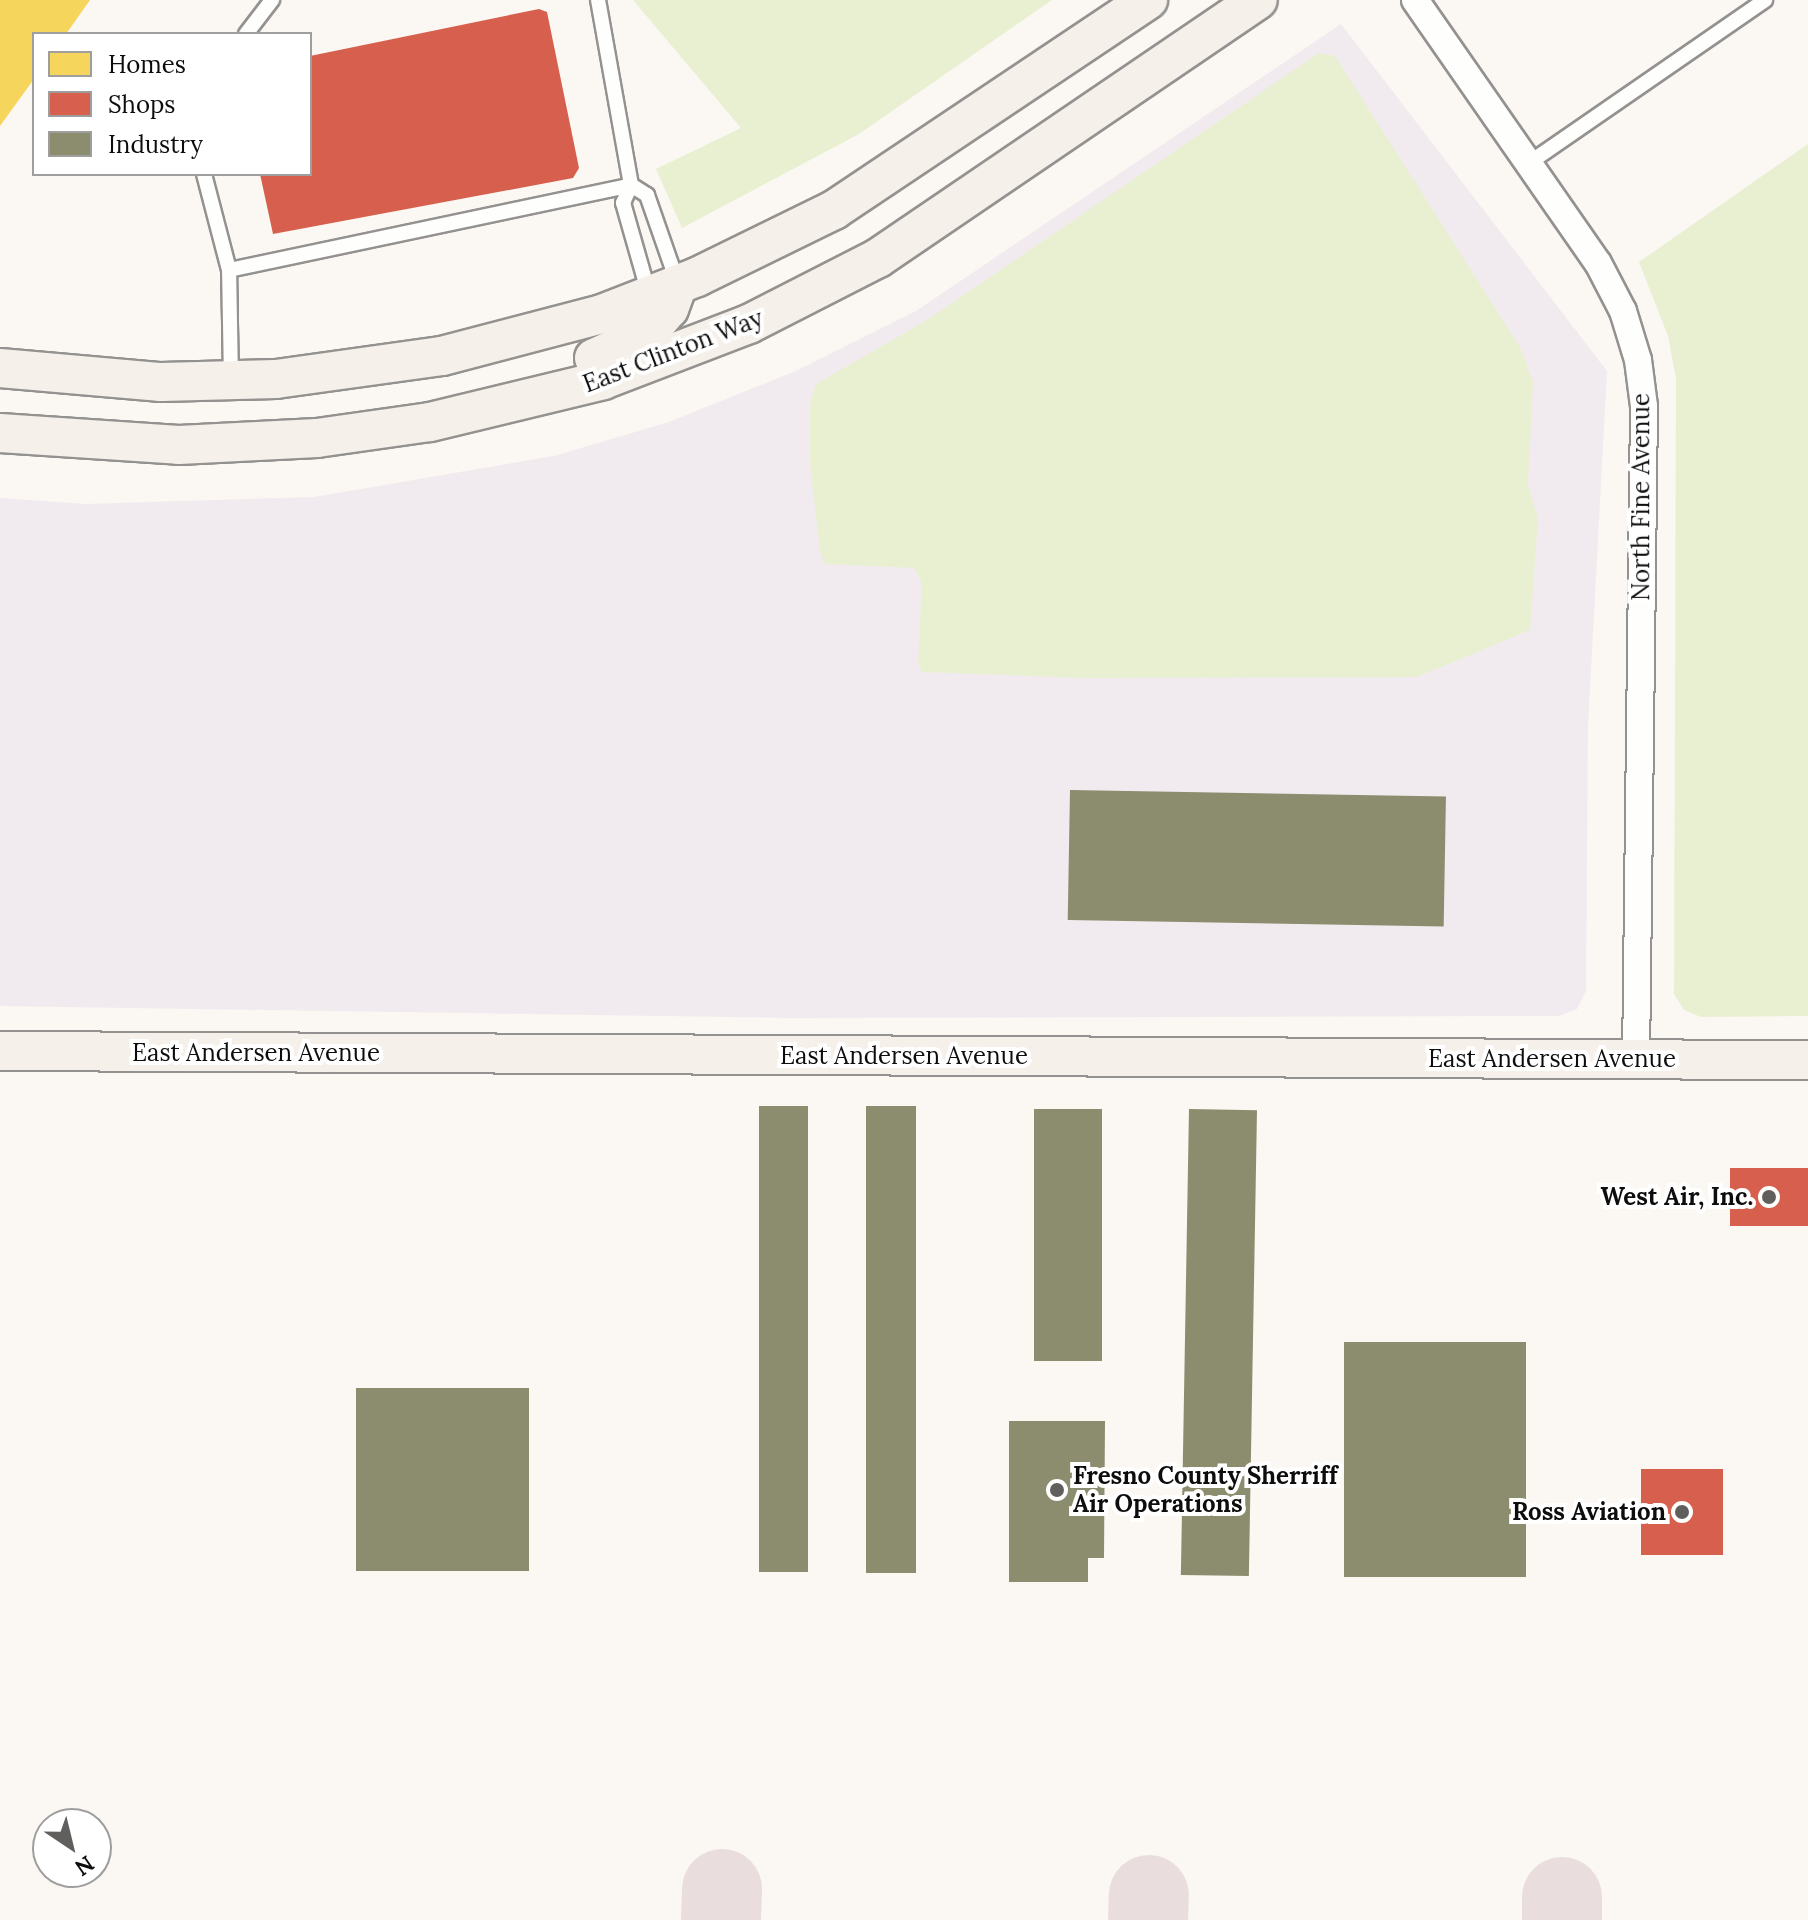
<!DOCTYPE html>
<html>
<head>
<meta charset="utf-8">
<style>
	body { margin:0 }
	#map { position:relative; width:1808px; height:1920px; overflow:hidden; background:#fbf7f2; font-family:Lora,serif }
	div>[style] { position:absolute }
	.industrial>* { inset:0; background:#f1ebef }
	.green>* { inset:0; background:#e9f0d2 }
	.homes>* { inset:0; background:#f6d55c }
	.shops>* { inset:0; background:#d6604d; transform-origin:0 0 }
	.industry>* { inset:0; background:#8c8c6e; transform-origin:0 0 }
	.taxiway>* { height:80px; margin:-40px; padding:0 40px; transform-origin:40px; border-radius:40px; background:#e9dedd }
	.roads { filter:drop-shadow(2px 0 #949290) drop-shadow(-2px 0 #949290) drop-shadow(0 2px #949290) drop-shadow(0 -2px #949290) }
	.lane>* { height:14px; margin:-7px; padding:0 7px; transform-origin:7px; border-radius:7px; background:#fefefd }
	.street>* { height:26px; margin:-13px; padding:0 13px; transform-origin:13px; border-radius:13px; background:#fefefd }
	.secondary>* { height:38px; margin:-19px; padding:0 19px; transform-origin:19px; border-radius:19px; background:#f5f1ea }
	.dots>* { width:22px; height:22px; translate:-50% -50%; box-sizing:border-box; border:4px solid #fff; border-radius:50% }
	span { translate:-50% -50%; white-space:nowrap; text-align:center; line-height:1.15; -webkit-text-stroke:8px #fff; paint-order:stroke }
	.street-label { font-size:24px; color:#0d0d0d }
	.poi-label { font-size:24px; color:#0d0d0d; font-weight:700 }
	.right { translate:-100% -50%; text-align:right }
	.left { translate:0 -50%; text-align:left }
	.legend { position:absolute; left:32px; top:32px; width:280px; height:144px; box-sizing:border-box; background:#fff; border:2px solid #9e9e9e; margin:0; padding:10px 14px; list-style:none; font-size:24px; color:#0d0d0d }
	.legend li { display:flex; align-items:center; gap:16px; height:40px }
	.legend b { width:40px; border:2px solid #9e9e9e }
	.north { position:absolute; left:32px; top:1808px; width:80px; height:80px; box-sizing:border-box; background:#fff; border:2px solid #9e9e9e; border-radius:50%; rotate:145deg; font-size:22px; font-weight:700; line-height:32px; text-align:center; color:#0d0d0d }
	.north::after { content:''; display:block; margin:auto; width:28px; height:36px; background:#605f5d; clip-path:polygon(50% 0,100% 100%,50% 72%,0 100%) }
</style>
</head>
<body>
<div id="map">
	<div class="industrial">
		<i style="clip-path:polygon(1341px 24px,1607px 371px,1588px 726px,1586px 991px,1577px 1009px,1559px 1016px,789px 1018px,0 1006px,0 498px,86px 504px,314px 497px,554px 456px,669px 422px,796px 371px,916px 311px)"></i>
	</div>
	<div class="green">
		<i style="clip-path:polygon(633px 0,1052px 0,859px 134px,682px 228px,656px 169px,741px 128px)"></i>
		<i style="clip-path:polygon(1319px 53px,1335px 56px,1521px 349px,1533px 382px,1528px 485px,1538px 518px,1530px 630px,1417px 677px,1082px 678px,922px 672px,918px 662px,922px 583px,914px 568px,825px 564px,820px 552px,810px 463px,810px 403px,816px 384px,927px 320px)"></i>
		<i style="clip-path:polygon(1808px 144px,1808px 1016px,1701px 1017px,1684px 1010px,1674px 994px,1676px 379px,1668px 336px,1639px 262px)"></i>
	</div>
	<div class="homes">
		<i style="clip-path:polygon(0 0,90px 0,66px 34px,34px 34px,34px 79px,0 126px)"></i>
	</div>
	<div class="shops">
		<i style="clip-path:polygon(539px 9px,547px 12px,579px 168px,573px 178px,273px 234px,260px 174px,310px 174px,310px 56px)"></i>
		<i style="left:1730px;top:1168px;width:78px;height:58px"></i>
		<i style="left:1641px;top:1469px;width:82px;height:86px"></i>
	</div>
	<div class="industry">
		<i style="left:1070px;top:790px;width:376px;height:130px;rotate:1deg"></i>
		<i style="left:759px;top:1106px;width:49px;height:466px"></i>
		<i style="left:866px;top:1106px;width:50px;height:467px"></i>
		<i style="left:1034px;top:1109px;width:68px;height:252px"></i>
		<i style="left:1189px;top:1109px;width:68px;height:466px;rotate:1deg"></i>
		<i style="left:1344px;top:1342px;width:182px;height:235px"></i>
		<i style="left:529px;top:1388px;width:183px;height:173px;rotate:90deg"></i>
		<i style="clip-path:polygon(1009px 1421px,1105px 1421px,1104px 1558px,1088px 1558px,1088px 1582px,1009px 1582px)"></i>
	</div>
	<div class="taxiway">
		<i style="left:721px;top:1920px;width:31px;rotate:-88deg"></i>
		<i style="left:1148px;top:1920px;width:25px;rotate:-88deg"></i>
		<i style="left:1562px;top:1920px;width:23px;rotate:-90deg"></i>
	</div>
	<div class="roads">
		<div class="lane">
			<i style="left:246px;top:34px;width:43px;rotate:-52.6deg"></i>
			<i style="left:1529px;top:163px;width:287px;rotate:-34.6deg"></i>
			<i style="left:204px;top:174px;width:99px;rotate:75.4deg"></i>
			<i style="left:649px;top:294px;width:95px;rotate:-105.9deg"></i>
			<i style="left:623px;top:203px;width:20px;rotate:-66deg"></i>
			<i style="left:631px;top:185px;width:19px;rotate:32deg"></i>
			<i style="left:647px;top:195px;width:94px;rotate:70.8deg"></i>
			<i style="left:231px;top:380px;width:110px;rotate:-91deg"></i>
			<i style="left:229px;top:270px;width:411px;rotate:-11.9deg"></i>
			<i style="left:631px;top:185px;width:188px;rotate:-100.1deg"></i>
		</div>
		<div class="street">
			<i style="left:1415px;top:0;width:320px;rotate:55.2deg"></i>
			<i style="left:1598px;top:263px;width:54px;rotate:62.5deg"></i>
			<i style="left:1623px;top:311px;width:51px;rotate:73deg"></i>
			<i style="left:1638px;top:360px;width:46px;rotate:82.6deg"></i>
			<i style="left:1644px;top:406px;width:654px;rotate:90.7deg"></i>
		</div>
		<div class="secondary">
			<i style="left:594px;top:358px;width:57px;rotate:-23.9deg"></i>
			<i style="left:646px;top:335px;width:35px;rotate:-49deg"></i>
			<i style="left:669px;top:309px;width:27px;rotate:-70deg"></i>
			<i style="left:0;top:368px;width:162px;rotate:5deg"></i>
			<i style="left:161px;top:382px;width:115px;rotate:-1.5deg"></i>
			<i style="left:276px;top:379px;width:168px;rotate:-7.9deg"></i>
			<i style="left:442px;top:356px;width:165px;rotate:-14.7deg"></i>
			<i style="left:602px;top:314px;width:102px;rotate:-21.3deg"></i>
			<i style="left:697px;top:277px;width:153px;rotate:-26.1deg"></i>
			<i style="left:834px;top:210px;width:378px;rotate:-33.8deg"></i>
			<i style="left:0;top:433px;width:179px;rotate:3.8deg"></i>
			<i style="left:179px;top:445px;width:138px;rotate:-2.9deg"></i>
			<i style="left:317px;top:438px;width:114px;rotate:-8.1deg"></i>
			<i style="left:430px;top:422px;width:178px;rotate:-13.6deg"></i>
			<i style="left:603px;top:380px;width:156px;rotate:-21deg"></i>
			<i style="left:749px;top:324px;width:145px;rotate:-27.1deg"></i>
			<i style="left:878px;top:258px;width:459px;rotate:-34.2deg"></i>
			<i style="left:0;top:1051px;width:1808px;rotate:0.29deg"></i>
		</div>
	</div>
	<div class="dots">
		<i style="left:1769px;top:1197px;background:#605f5d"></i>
		<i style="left:1057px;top:1490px;background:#605f5d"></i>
		<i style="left:1682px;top:1512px;background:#605f5d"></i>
	</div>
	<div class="street-label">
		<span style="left:673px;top:351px;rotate:-21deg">East Clinton Way</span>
		<span style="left:1641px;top:497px;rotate:-90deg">North Fine Avenue</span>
		<span style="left:256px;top:1053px">East Andersen Avenue</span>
		<span style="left:904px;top:1056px">East Andersen Avenue</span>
		<span style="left:1552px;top:1059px">East Andersen Avenue</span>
	</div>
	<div class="poi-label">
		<span class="right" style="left:1753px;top:1197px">West Air, Inc.</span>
		<span class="left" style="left:1073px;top:1490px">Fresno County Sherriff<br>Air Operations</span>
		<span class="right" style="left:1666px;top:1512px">Ross Aviation</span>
	</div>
	<ul class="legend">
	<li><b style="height:22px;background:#f6d55c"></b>Homes</li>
	<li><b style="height:22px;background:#d6604d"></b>Shops</li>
	<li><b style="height:22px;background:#8c8c6e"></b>Industry</li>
	</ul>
	<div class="north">N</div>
</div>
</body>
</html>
